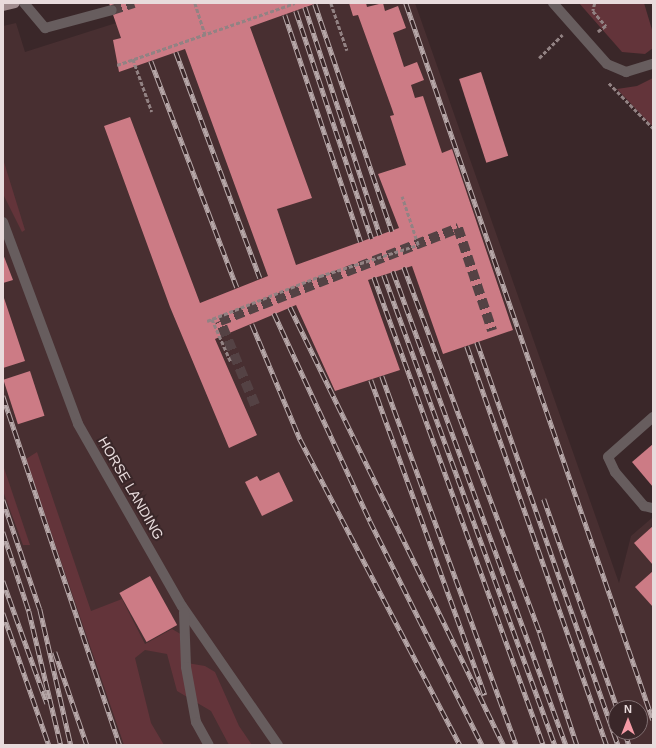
<!DOCTYPE html>
<html>
<head>
<meta charset="utf-8">
<style>
	body { margin:0 }
	#map { position:relative; width:656px; height:748px; overflow:hidden; background:#3a2729; font-family:Helvetica,sans-serif }
	div>[style] { position:absolute }
	.built>* { inset:0; background:#482f31 }
	.green>* { inset:0; background:#63343a }
	.building>* { inset:0; background:#cc7b85; transform-origin:0 0 }
	.minor-tunnel>* { height:10px; margin-top:-5px; transform-origin:0; background:repeating-linear-gradient(90deg,#544244 0 10px,transparent 0 15px) }
	.path>* { height:2.5px; margin-top:-1.25px; transform-origin:0; background:repeating-linear-gradient(90deg,#928283 0 4px,transparent 0 6px) }
	.minor>* { height:10px; margin:-5px; padding:0 5px; transform-origin:5px; border-radius:5px; background:#675d5e }
	.major>* { height:10px; margin:-5px; padding:0 5px; transform-origin:5px; border-radius:5px; background:#a08c8e }
	.rail>* { height:4.5px; margin-top:-2.25px; transform-origin:0; background:repeating-linear-gradient(90deg,#3a2729 0 9px,#b7a8a9 0 18px); box-sizing:border-box; border-block:1px solid #b7a8a9 }
	.path-bridge>* { height:2.5px; margin-top:-1.25px; transform-origin:0; background:repeating-linear-gradient(90deg,#928283 0 4px,transparent 0 6px) }
	span { translate:-50% -50%; white-space:nowrap; text-align:center; line-height:1.15; -webkit-text-stroke:4px #3a2729; paint-order:stroke }
	.street-label { font-size:14px; color:#e8dbdc }
	.frame { position:absolute; inset:0; border:4px solid #e8dbdc; pointer-events:none }
	.north { position:absolute; left:608px; top:700px; width:40px; height:40px; box-sizing:border-box; background:#3a2729; border:1px solid #806f71; border-radius:50%; rotate:0deg; font-size:11px; font-weight:700; line-height:16px; text-align:center; color:#e8dbdc }
	.north::after { content:''; display:block; margin:auto; width:14px; height:18px; background:#f49aa5; clip-path:polygon(50% 0,100% 100%,50% 72%,0 100%) }
</style>
</head>
<body>
<div id="map">
	<div class="built">
		<i style="clip-path:polygon(evenodd,109px 3px,415px 3px,619px 583px,631px 536px,653px 517px,653px 745px,3px 745px,3px 26px,16px 23px,25px 52px,116px 23px,109px 3px,616px 708px,640px 708px,640px 732px,616px 732px,616px 708px)"></i>
	</div>
	<div class="green">
		<i style="clip-path:polygon(579px 3px,644px 3px,653px 33px,653px 48px,645px 54px,622px 52px)"></i>
		<i style="clip-path:polygon(653px 78px,653px 125px,651px 125px,617px 89px,637px 86px)"></i>
		<i style="clip-path:polygon(3px 159px,25px 230px,22px 232px,3px 194px)"></i>
		<i style="clip-path:polygon(37px 452px,91px 611px,122px 599px,145px 644px,172px 629px,184px 636px,187px 663px,205px 666px,215px 672px,239px 726px,252px 745px,229px 745px,211px 711px,177px 691px,167px 654px,145px 650px,135px 658px,151px 723px,164px 745px,124px 745px,26px 459px)"></i>
		<i style="clip-path:polygon(3px 465px,30px 545px,23px 545px,3px 491px)"></i>
	</div>
	<div class="building">
		<i style="clip-path:polygon(109px 3px,317px 3px,250px 27px,312px 198px,277px 209px,296px 265px,399px 228px,378px 174px,406px 165px,390px 116px,394px 115px,392px 109px,358px 15px,353px 16px,349px 3px,366px 3px,367px 7px,383px 3px,385px 11px,398px 6px,406px 28px,393px 33px,404px 67px,417px 62px,424px 80px,411px 85px,415px 98px,423px 96px,442px 153px,452px 149px,513px 330px,443px 354px,412px 266px,368px 280px,400px 370px,335px 391px,296px 305px,282px 311px,215px 339px,257px 435px,229px 448px,170px 307px,104px 126px,130px 117px,200px 303px,268px 276px,185px 49px,119px 72px,113px 40px,121px 38px)"></i>
		<i style="left:481px;top:72px;width:88px;height:23px;rotate:72deg"></i>
		<i style="clip-path:polygon(3px 254px,13px 280px,3px 283px)"></i>
		<i style="clip-path:polygon(3px 295px,25px 361px,3px 368px)"></i>
		<i style="left:30px;top:371px;width:47px;height:28px;rotate:72deg"></i>
		<i style="clip-path:polygon(653px 444px,653px 487px,632px 462px)"></i>
		<i style="clip-path:polygon(279px 472px,293px 501px,262px 516px,245px 482px,257px 476px,260px 481px)"></i>
		<i style="clip-path:polygon(653px 526px,653px 565px,634px 543px)"></i>
		<i style="clip-path:polygon(653px 571px,653px 607px,635px 587px)"></i>
		<i style="left:150px;top:576px;width:56px;height:35px;rotate:61deg"></i>
	</div>
	<div class="minor-tunnel">
		<i style="left:112px;top:10px;width:23px;rotate:-18deg"></i>
		<i style="left:255px;top:405px;width:91px;rotate:-112.6deg"></i>
		<i style="left:220px;top:321px;width:256px;rotate:-21.3deg"></i>
		<i style="left:458px;top:228px;width:108px;rotate:71.6deg"></i>
	</div>
	<div class="path">
		<i style="left:195px;top:3px;width:33px;rotate:72deg"></i>
		<i style="left:331px;top:3px;width:50px;rotate:71.2deg"></i>
		<i style="left:595px;top:3px;width:8px;rotate:104deg"></i>
		<i style="left:593px;top:11px;width:20px;rotate:49deg"></i>
		<i style="left:606px;top:26px;width:10px;rotate:143deg"></i>
		<i style="left:539px;top:58px;width:33px;rotate:-45deg"></i>
		<i style="left:133px;top:59px;width:56px;rotate:70.3deg"></i>
		<i style="left:117px;top:65px;width:188px;rotate:-19.2deg"></i>
		<i style="left:609px;top:83px;width:63px;rotate:45.6deg"></i>
		<i style="left:212px;top:319px;width:47px;rotate:66.2deg"></i>
	</div>
	<div class="minor">
		<i style="left:24px;top:3px;width:33px;rotate:50deg"></i>
		<i style="left:45px;top:28px;width:69px;rotate:-15deg"></i>
		<i style="left:553px;top:3px;width:81px;rotate:48.5deg"></i>
		<i style="left:607px;top:64px;width:21px;rotate:23deg"></i>
		<i style="left:626px;top:72px;width:28px;rotate:-17deg"></i>
		<i style="left:3px;top:222px;width:215px;rotate:69.6deg"></i>
		<i style="left:78px;top:424px;width:210px;rotate:60.3deg"></i>
		<i style="left:182px;top:606px;width:169px;rotate:55.4deg"></i>
		<i style="left:653px;top:417px;width:60px;rotate:138.4deg"></i>
		<i style="left:608px;top:457px;width:17px;rotate:65deg"></i>
		<i style="left:615px;top:472px;width:45px;rotate:49.5deg"></i>
		<i style="left:644px;top:506px;width:9px;rotate:13deg"></i>
		<i style="left:184px;top:612px;width:55px;rotate:87.9deg"></i>
		<i style="left:186px;top:667px;width:56px;rotate:79.7deg"></i>
		<i style="left:196px;top:722px;width:26px;rotate:61deg"></i>
	</div>
	<div class="major">
		<i style="left:3px;top:6px;width:12px;rotate:-14deg"></i>
	</div>
	<div class="rail">
		<i style="left:406px;top:3px;width:758px;rotate:70.99deg"></i>
		<i style="left:315px;top:4px;width:240px;rotate:71.3deg"></i>
		<i style="left:305px;top:7px;width:240px;rotate:71.8deg"></i>
		<i style="left:296px;top:11px;width:240px;rotate:71.6deg"></i>
		<i style="left:285px;top:15px;width:239px;rotate:71.5deg"></i>
		<i style="left:176px;top:52px;width:241px;rotate:69.6deg"></i>
		<i style="left:151px;top:61px;width:242px;rotate:69.2deg"></i>
		<i style="left:404px;top:267px;width:390px;rotate:69.6deg"></i>
		<i style="left:540px;top:633px;width:118px;rotate:71.7deg"></i>
		<i style="left:393px;top:271px;width:505px;rotate:69.95deg"></i>
		<i style="left:384px;top:275px;width:500px;rotate:70.01deg"></i>
		<i style="left:374px;top:277px;width:498px;rotate:70.1deg"></i>
		<i style="left:290px;top:307px;width:487px;rotate:64deg"></i>
		<i style="left:274px;top:313px;width:229px;rotate:65.2deg"></i>
		<i style="left:370px;top:521px;width:250px;rotate:63.4deg"></i>
		<i style="left:252px;top:324px;width:125px;rotate:67.3deg"></i>
		<i style="left:300px;top:439px;width:345px;rotate:62.4deg"></i>
		<i style="left:477px;top:342px;width:427px;rotate:70.7deg"></i>
		<i style="left:467px;top:346px;width:423px;rotate:70.7deg"></i>
		<i style="left:382px;top:376px;width:393px;rotate:70deg"></i>
		<i style="left:371px;top:380px;width:335px;rotate:70.1deg"></i>
		<i style="left:3px;top:396px;width:368px;rotate:71.5deg"></i>
		<i style="left:544px;top:499px;width:221px;rotate:70.7deg"></i>
		<i style="left:3px;top:500px;width:115px;rotate:71.3deg"></i>
		<i style="left:40px;top:609px;width:139px;rotate:77.2deg"></i>
		<i style="left:3px;top:532px;width:83px;rotate:71.8deg"></i>
		<i style="left:29px;top:611px;width:138px;rotate:76.6deg"></i>
		<i style="left:3px;top:581px;width:130px;rotate:70.2deg"></i>
		<i style="left:3px;top:613px;width:140px;rotate:70.8deg"></i>
		<i style="left:55px;top:652px;width:98px;rotate:71deg"></i>
		<i style="left:625px;top:732px;width:14px;rotate:73deg"></i>
	</div>
	<div class="path-bridge">
		<i style="left:207px;top:321px;width:122px;rotate:-21.7deg"></i>
		<i style="left:320px;top:276px;width:103px;rotate:-17.6deg"></i>
		<i style="left:418px;top:245px;width:51px;rotate:-108.4deg"></i>
	</div>
	<div class="street-label">
		<span style="left:131px;top:488px;rotate:60deg">HORSE LANDING</span>
	</div>
	<div class="frame"></div>
	<div class="north">N</div>
</div>
</body>
</html>
